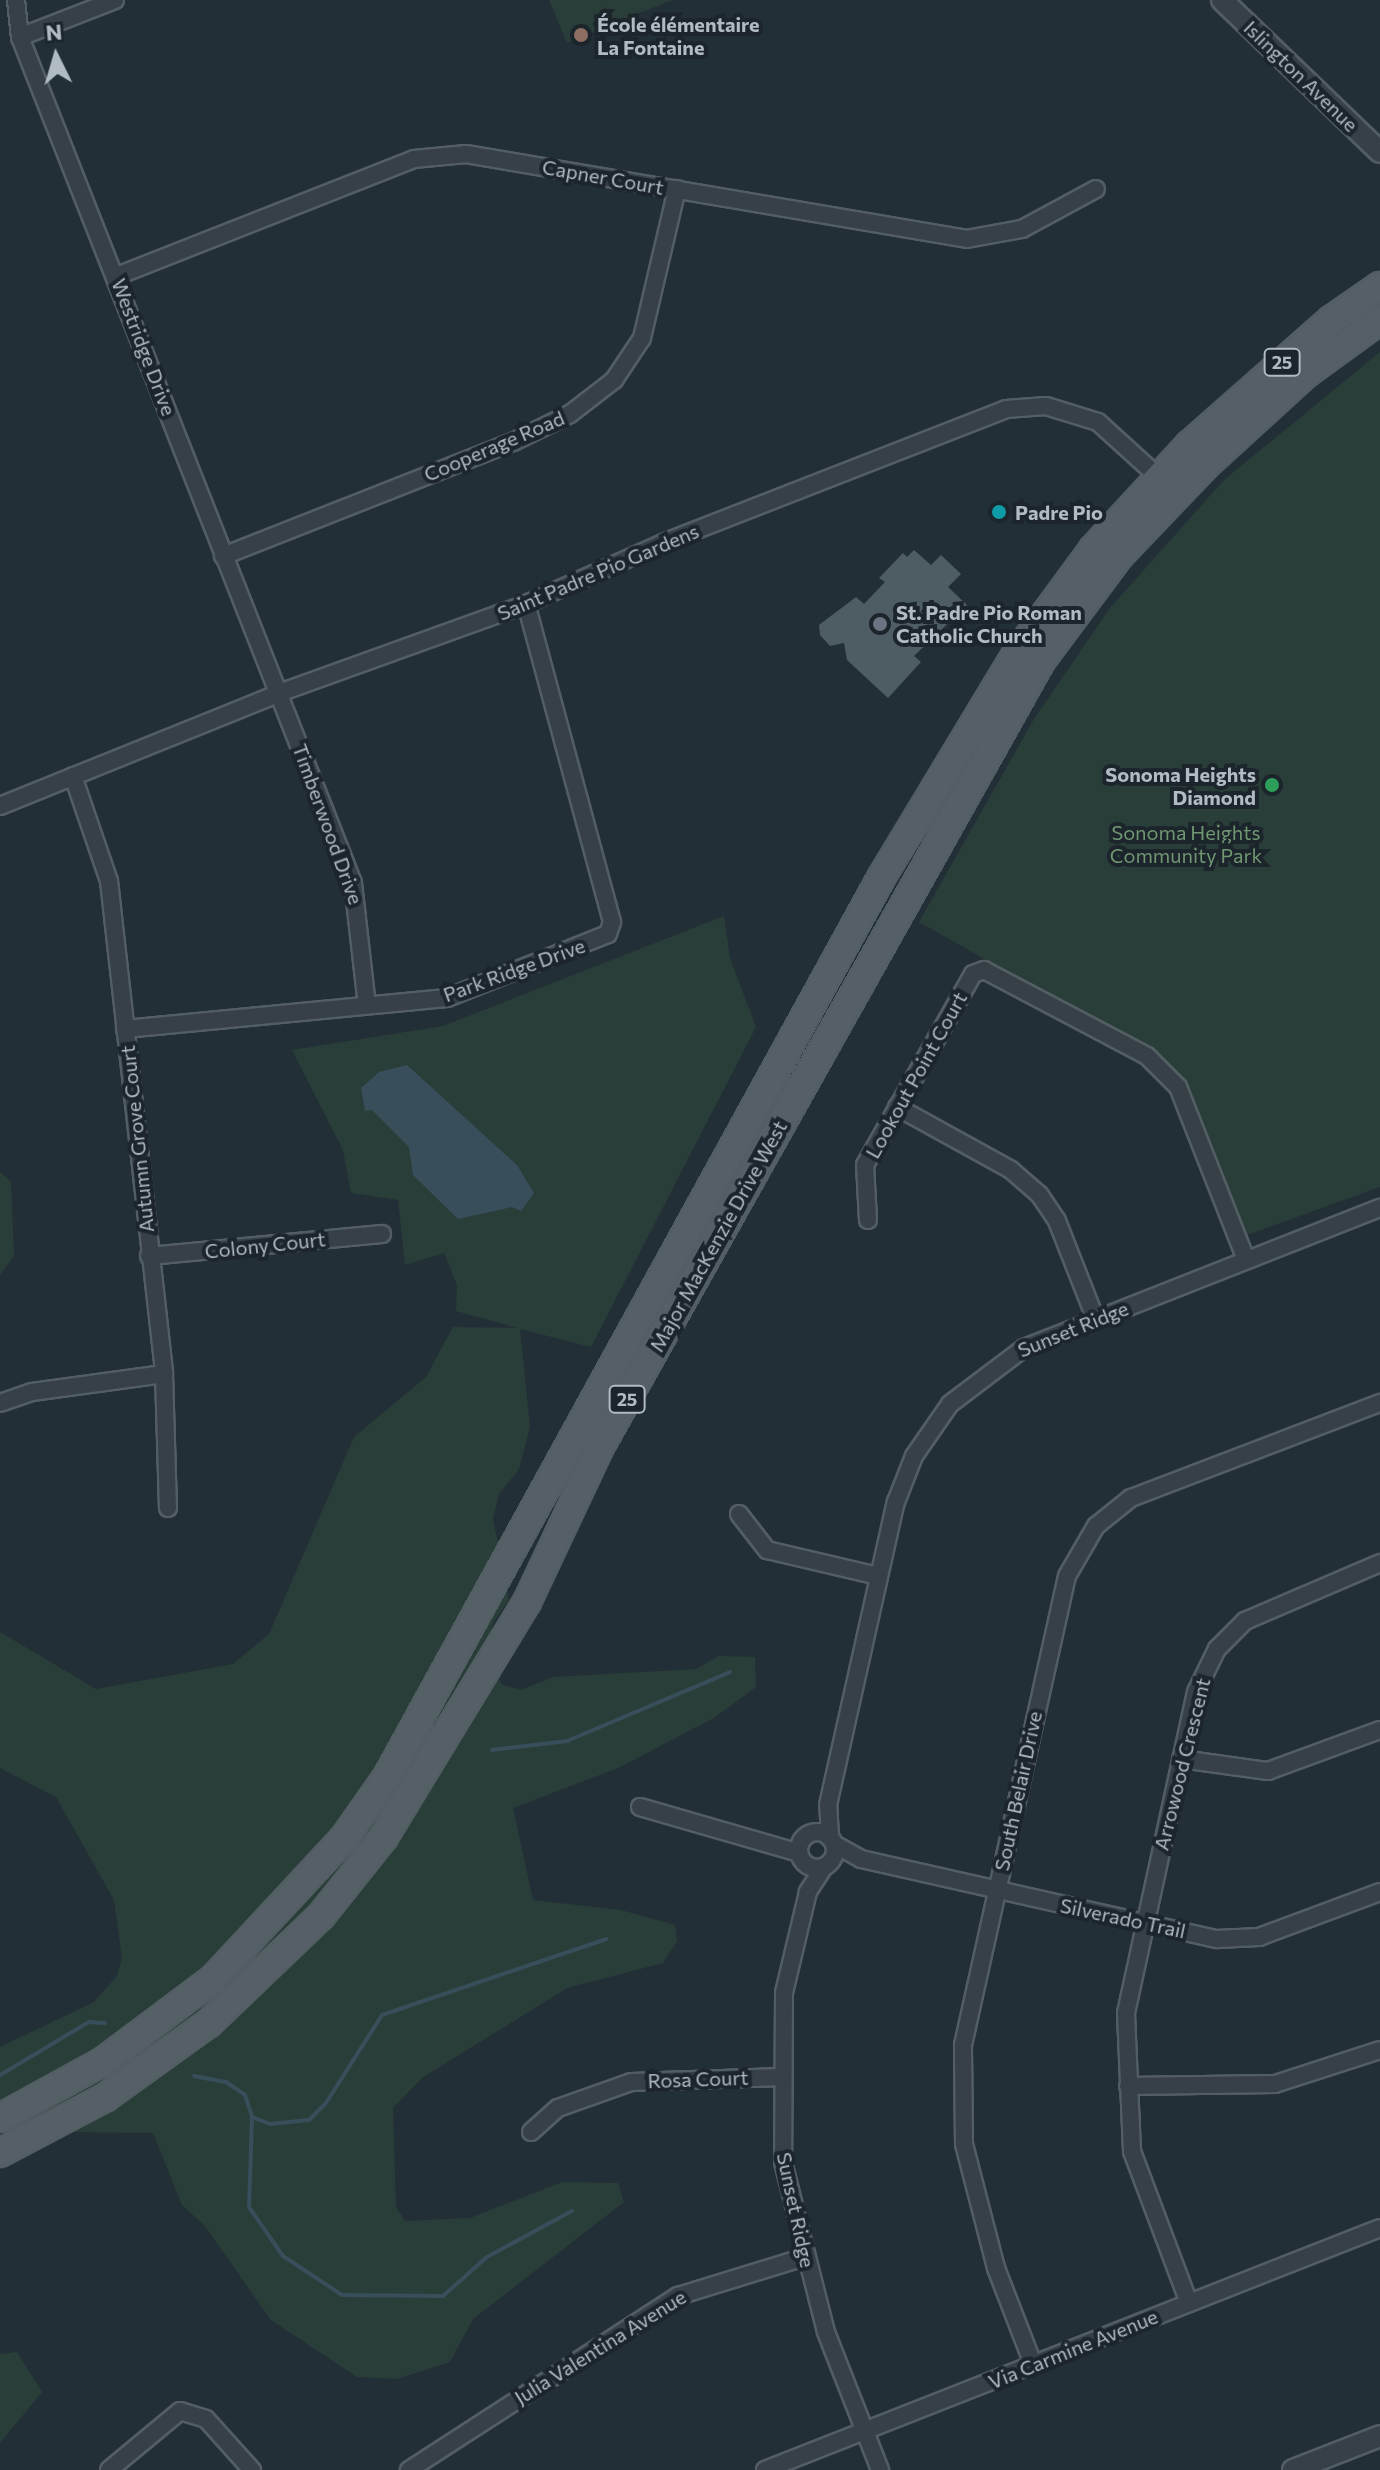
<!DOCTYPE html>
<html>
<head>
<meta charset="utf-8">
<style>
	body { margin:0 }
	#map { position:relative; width:1380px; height:2470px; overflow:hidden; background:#232f36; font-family:Commissioner,sans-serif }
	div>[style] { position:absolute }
	.green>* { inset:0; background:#2a3e39 }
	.water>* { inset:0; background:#384e5b }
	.stream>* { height:4px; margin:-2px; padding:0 2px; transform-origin:2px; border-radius:2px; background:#384e5b }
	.building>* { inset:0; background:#4e5c64 }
	.roads { filter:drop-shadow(2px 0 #535e64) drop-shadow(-2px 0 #535e64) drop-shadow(0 2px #535e64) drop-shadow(0 -2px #535e64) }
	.minor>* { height:16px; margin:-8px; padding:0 8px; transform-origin:8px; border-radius:8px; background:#364046 }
	.minor>.ring { margin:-8px; padding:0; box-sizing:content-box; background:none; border:16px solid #364046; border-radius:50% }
	.tertiary>* { height:20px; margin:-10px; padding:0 10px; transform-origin:10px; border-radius:10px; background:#364046 }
	.primary>* { height:26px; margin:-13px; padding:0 13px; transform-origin:13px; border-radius:13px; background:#545f66 }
	.dots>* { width:22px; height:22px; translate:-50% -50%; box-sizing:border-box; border:4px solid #1b252b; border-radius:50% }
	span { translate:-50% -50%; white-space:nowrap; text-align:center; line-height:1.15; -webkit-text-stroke:8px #1b252b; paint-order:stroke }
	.shield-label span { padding:2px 6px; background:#1b252b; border:2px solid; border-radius:6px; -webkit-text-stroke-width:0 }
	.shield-label { font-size:18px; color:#b0bbc3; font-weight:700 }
	.poi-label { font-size:20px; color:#b0bbc3; font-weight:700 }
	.left { translate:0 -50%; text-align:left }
	.right { translate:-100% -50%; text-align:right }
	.street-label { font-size:20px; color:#b0bbc3 }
	.park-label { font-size:20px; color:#719672 }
	.north { position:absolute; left:16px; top:16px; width:80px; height:80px; -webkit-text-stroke:6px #1b252b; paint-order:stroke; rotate:355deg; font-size:22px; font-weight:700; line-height:32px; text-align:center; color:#b0bbc3 }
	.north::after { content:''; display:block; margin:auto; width:28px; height:36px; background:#b0bbc3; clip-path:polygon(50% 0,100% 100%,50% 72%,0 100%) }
</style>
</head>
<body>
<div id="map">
	<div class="green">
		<i style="clip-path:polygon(549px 0,672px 0,567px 43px)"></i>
		<i style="clip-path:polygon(1380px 352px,1380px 1187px,1247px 1235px,1196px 1109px,1163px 1060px,919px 922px,1034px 719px,1110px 608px,1224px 480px)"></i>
		<i style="clip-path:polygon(724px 916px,730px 958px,756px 1027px,591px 1347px,520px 1329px,530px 1427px,519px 1469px,499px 1494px,493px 1518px,509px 1600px,493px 1623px,488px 1658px,502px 1685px,521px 1690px,553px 1677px,696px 1669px,719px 1656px,755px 1657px,756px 1687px,714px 1718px,618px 1768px,513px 1808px,533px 1900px,621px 1910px,675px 1925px,677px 1941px,663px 1963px,567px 1988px,422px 2078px,393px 2108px,396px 2207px,405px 2221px,470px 2218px,562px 2182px,618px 2183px,624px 2202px,473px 2319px,450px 2362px,397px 2379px,357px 2377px,271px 2320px,204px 2225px,182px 2205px,153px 2133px,67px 2132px,55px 2116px,33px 2108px,0 2110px,0 2047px,94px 2002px,117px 1976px,122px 1958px,114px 1900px,56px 1797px,0 1768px,0 1632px,96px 1689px,233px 1664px,269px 1634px,354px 1437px,426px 1377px,453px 1327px,518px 1328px,456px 1311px,457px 1285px,444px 1253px,405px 1265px,398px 1200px,351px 1193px,343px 1150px,292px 1050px,443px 1026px)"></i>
		<i style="clip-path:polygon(0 1172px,11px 1182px,14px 1256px,0 1275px)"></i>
		<i style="clip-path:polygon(17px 2352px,42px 2392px,0 2443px,0 2354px)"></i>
	</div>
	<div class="water">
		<i style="clip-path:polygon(407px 1065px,517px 1165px,534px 1193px,521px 1211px,512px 1207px,458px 1219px,413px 1175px,409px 1147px,372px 1110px,365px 1111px,361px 1088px,379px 1072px)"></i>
	</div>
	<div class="stream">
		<i style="left:492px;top:1750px;width:76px;rotate:-6.8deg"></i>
		<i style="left:567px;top:1741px;width:177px;rotate:-22.9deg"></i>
		<i style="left:0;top:2075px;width:104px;rotate:-30.8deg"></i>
		<i style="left:89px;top:2022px;width:16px;rotate:4deg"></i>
		<i style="left:194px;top:2076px;width:33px;rotate:11deg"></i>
		<i style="left:226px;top:2082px;width:23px;rotate:34deg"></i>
		<i style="left:245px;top:2095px;width:23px;rotate:72deg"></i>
		<i style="left:252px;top:2117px;width:90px;rotate:91.9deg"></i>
		<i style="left:249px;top:2207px;width:60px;rotate:55.2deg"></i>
		<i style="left:283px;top:2256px;width:71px;rotate:33.5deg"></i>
		<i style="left:342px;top:2295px;width:101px;rotate:0.6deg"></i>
		<i style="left:443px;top:2296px;width:59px;rotate:-41.6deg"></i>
		<i style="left:487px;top:2257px;width:97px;rotate:-28.4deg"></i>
		<i style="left:252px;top:2117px;width:19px;rotate:21deg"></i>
		<i style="left:270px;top:2124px;width:39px;rotate:-6deg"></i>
		<i style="left:309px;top:2120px;width:24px;rotate:-45deg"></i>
		<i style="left:326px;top:2103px;width:104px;rotate:-57.5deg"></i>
		<i style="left:382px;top:2015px;width:237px;rotate:-18.7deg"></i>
	</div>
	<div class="building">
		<i style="clip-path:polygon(914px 550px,931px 565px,941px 555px,961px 574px,948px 587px,967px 605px,914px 656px,921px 662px,888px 698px,847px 660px,844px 643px,830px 646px,820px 635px,819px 625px,856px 597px,864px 604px,885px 582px,879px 578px,903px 553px,907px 557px)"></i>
	</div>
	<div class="roads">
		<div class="minor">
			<i style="left:16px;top:0;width:37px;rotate:84deg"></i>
			<i style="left:20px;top:37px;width:909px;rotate:68.51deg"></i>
			<i style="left:353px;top:883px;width:123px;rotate:83.5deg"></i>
			<i style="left:20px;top:37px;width:102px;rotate:-21.3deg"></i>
			<i style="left:117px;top:276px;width:319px;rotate:-21.5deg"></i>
			<i style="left:414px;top:159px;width:52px;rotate:-5.5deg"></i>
			<i style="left:466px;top:154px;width:508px;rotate:9.63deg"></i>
			<i style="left:967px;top:239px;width:56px;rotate:-10.3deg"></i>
			<i style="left:1022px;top:229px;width:84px;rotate:-28.4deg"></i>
			<i style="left:223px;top:556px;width:312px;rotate:-21.5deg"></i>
			<i style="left:513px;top:442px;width:64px;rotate:-26.2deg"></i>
			<i style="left:570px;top:414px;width:56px;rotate:-37.7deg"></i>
			<i style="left:614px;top:380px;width:50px;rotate:-56.3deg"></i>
			<i style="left:642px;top:338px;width:153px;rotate:-76.8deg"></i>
			<i style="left:73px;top:776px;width:111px;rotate:71.1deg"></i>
			<i style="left:109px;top:881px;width:496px;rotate:83.6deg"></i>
			<i style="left:164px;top:1374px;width:134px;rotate:88.3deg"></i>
			<i style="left:0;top:806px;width:301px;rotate:-22deg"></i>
			<i style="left:279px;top:693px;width:263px;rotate:-19.8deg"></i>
			<i style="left:526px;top:604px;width:150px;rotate:-24deg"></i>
			<i style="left:663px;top:543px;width:368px;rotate:-21.3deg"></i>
			<i style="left:1006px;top:409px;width:40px;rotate:-4.3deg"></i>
			<i style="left:1046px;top:406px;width:54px;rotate:17.1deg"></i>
			<i style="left:1098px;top:422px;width:89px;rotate:42.3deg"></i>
			<i style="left:125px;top:1029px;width:323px;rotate:-5.5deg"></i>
			<i style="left:447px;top:998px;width:173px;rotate:-21.7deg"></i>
			<i style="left:608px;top:934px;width:13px;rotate:-72deg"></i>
			<i style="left:612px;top:922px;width:329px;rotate:-105.1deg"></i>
			<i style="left:897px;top:1107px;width:130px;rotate:28.9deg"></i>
			<i style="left:1011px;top:1170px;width:37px;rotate:41deg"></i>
			<i style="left:1039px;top:1194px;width:32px;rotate:56deg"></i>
			<i style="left:1057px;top:1221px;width:106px;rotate:68.5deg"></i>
			<i style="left:868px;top:1220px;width:55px;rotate:-93.1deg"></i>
			<i style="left:865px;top:1165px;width:219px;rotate:-60.5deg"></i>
			<i style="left:973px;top:974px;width:12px;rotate:-20deg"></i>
			<i style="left:984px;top:970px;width:184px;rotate:27.8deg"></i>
			<i style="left:1147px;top:1056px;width:44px;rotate:45deg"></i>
			<i style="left:1178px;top:1087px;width:186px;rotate:68.5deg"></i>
			<i style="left:149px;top:1256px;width:234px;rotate:-5.4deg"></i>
			<i style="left:0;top:1403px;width:34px;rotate:-19deg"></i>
			<i style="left:32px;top:1392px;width:133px;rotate:-7.8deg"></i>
			<i style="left:739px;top:1514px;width:46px;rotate:52.1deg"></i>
			<i style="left:767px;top:1550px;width:114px;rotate:13.2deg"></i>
			<i style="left:1181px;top:1759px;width:88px;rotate:7.9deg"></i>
			<i style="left:1268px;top:1771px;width:119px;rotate:-20.1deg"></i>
			<i style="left:640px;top:1807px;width:166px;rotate:16.1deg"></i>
			<i class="ring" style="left:799px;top:1832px;width:20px;height:20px"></i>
			<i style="left:830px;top:1838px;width:33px;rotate:-93deg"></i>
			<i style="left:828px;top:1805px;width:311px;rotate:-77.4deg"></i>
			<i style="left:896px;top:1502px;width:49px;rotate:-68.6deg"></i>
			<i style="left:914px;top:1456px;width:63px;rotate:-55.3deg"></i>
			<i style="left:950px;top:1404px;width:93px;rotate:-37.1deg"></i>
			<i style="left:1024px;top:1348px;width:383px;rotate:-21.5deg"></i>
			<i style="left:834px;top:1844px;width:31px;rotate:29deg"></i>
			<i style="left:861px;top:1859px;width:365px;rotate:12.7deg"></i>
			<i style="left:1217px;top:1939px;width:42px;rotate:-2.7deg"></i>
			<i style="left:1259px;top:1937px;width:129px;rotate:-20.4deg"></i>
			<i style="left:824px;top:1867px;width:30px;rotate:123deg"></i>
			<i style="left:808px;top:1892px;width:104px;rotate:103.4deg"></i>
			<i style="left:784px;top:1993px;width:169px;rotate:90.3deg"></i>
			<i style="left:783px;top:2162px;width:175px;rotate:75.8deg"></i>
			<i style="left:826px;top:2332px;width:148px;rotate:68.6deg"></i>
			<i style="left:1128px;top:2086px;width:147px;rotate:-0.8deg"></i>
			<i style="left:1275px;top:2084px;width:110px;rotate:-17.9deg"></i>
			<i style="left:531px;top:2132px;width:36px;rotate:-42deg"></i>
			<i style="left:558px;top:2108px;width:77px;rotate:-19.6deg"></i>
			<i style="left:631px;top:2082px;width:151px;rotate:-1.9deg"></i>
			<i style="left:1189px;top:2303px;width:162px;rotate:-110.6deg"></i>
			<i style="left:1132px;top:2151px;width:138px;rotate:-92.5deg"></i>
			<i style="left:1126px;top:2013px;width:329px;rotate:-77.7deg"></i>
			<i style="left:1196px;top:1692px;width:48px;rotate:-64deg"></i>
			<i style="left:1217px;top:1649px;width:40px;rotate:-45deg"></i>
			<i style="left:1245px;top:1621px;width:147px;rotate:-23.2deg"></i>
			<i style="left:1033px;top:2364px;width:103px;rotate:-111.1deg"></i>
			<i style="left:996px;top:2268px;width:128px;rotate:-104.5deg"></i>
			<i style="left:964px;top:2144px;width:99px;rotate:-90.6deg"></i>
			<i style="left:963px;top:2045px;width:480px;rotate:-77.5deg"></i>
			<i style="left:1067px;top:1576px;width:58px;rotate:-59.9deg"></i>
			<i style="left:1096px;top:1526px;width:45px;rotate:-38.7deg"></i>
			<i style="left:1131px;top:1498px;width:267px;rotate:-20.9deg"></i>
			<i style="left:109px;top:2470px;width:92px;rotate:-39.7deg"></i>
			<i style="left:180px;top:2411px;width:27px;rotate:17deg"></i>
			<i style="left:206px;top:2419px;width:69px;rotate:48deg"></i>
			<i style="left:409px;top:2470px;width:320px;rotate:-32.9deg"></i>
			<i style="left:678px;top:2296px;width:133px;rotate:-17.1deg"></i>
			<i style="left:765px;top:2470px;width:661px;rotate:-21.48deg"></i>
		</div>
		<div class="tertiary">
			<i style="left:1222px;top:0;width:219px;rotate:43.9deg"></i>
			<i style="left:1293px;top:2470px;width:93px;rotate:-21.3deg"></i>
		</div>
		<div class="primary">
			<i style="left:0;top:2118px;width:116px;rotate:-28.8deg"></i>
			<i style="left:102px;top:2062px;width:139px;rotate:-36.8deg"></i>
			<i style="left:213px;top:1979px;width:192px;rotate:-47.1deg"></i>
			<i style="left:344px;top:1838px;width:75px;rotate:-54.8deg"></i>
			<i style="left:387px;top:1777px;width:1026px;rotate:-61.21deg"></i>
			<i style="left:881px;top:878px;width:262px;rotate:-58.9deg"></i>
			<i style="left:1016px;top:654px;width:130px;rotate:-53.7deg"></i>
			<i style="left:1093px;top:549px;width:142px;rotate:-47.3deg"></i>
			<i style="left:1189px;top:445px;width:189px;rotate:-41.4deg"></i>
			<i style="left:1331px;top:320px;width:60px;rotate:-34.8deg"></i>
			<i style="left:0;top:2153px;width:120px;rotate:-27.8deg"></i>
			<i style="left:106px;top:2097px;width:127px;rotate:-35.7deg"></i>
			<i style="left:209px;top:2023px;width:155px;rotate:-43.7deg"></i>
			<i style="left:321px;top:1916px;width:101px;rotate:-51.4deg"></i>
			<i style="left:384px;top:1837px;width:275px;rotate:-58.7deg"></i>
			<i style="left:527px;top:1602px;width:171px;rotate:-64.8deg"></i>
			<i style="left:600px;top:1447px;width:901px;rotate:-60.7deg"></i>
			<i style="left:1041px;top:661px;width:132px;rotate:-53.3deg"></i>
			<i style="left:1120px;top:555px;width:122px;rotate:-46.3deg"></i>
			<i style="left:1204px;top:467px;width:139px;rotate:-42.4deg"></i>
			<i style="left:1307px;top:373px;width:90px;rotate:-36deg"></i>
		</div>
	</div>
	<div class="dots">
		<i style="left:581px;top:35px;background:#8d6e63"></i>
		<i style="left:999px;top:512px;background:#0f9aa8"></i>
		<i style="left:880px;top:624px;background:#6b7280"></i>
		<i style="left:1272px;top:785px;background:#2e9e5b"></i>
	</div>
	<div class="shield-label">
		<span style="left:1282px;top:362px">25</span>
		<span style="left:627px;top:1399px">25</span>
	</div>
	<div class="poi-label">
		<span class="left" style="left:597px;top:36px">École élémentaire<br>La Fontaine</span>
		<span class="left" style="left:1015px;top:512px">Padre Pio</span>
		<span class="left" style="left:896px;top:624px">St. Padre Pio Roman<br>Catholic Church</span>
		<span class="right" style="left:1256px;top:786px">Sonoma Heights<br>Diamond</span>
	</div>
	<div class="street-label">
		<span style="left:1301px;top:76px;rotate:44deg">Islington Avenue</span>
		<span style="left:603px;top:177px;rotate:10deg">Capner Court</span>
		<span style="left:144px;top:347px;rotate:69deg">Westridge Drive</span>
		<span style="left:494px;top:446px;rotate:-23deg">Cooperage Road</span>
		<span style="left:598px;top:572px;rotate:-23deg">Saint Padre Pio Gardens</span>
		<span style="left:328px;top:824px;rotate:70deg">Timberwood Drive</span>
		<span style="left:514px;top:970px;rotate:-20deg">Park Ridge Drive</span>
		<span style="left:916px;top:1075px;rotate:-61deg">Lookout Point Court</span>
		<span style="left:137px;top:1139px;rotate:-96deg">Autumn Grove Court</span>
		<span style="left:718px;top:1236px;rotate:-61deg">Major MacKenzie Drive West</span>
		<span style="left:265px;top:1245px;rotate:-6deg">Colony Court</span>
		<span style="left:1073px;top:1329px;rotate:-22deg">Sunset Ridge</span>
		<span style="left:1182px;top:1764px;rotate:-76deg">Arrowood Crescent</span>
		<span style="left:1018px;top:1791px;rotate:-78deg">South Belair Drive</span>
		<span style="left:1123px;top:1918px;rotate:12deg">Silverado Trail</span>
		<span style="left:698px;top:2079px;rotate:-2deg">Rosa Court</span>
		<span style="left:796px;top:2210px;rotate:78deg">Sunset Ridge</span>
		<span style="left:600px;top:2347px;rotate:-32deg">Julia Valentina Avenue</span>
		<span style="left:1073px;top:2349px;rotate:-22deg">Via Carmine Avenue</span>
	</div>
	<div class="park-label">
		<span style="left:1186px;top:844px">Sonoma Heights<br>Community Park</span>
	</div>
	<div class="north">N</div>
</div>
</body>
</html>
